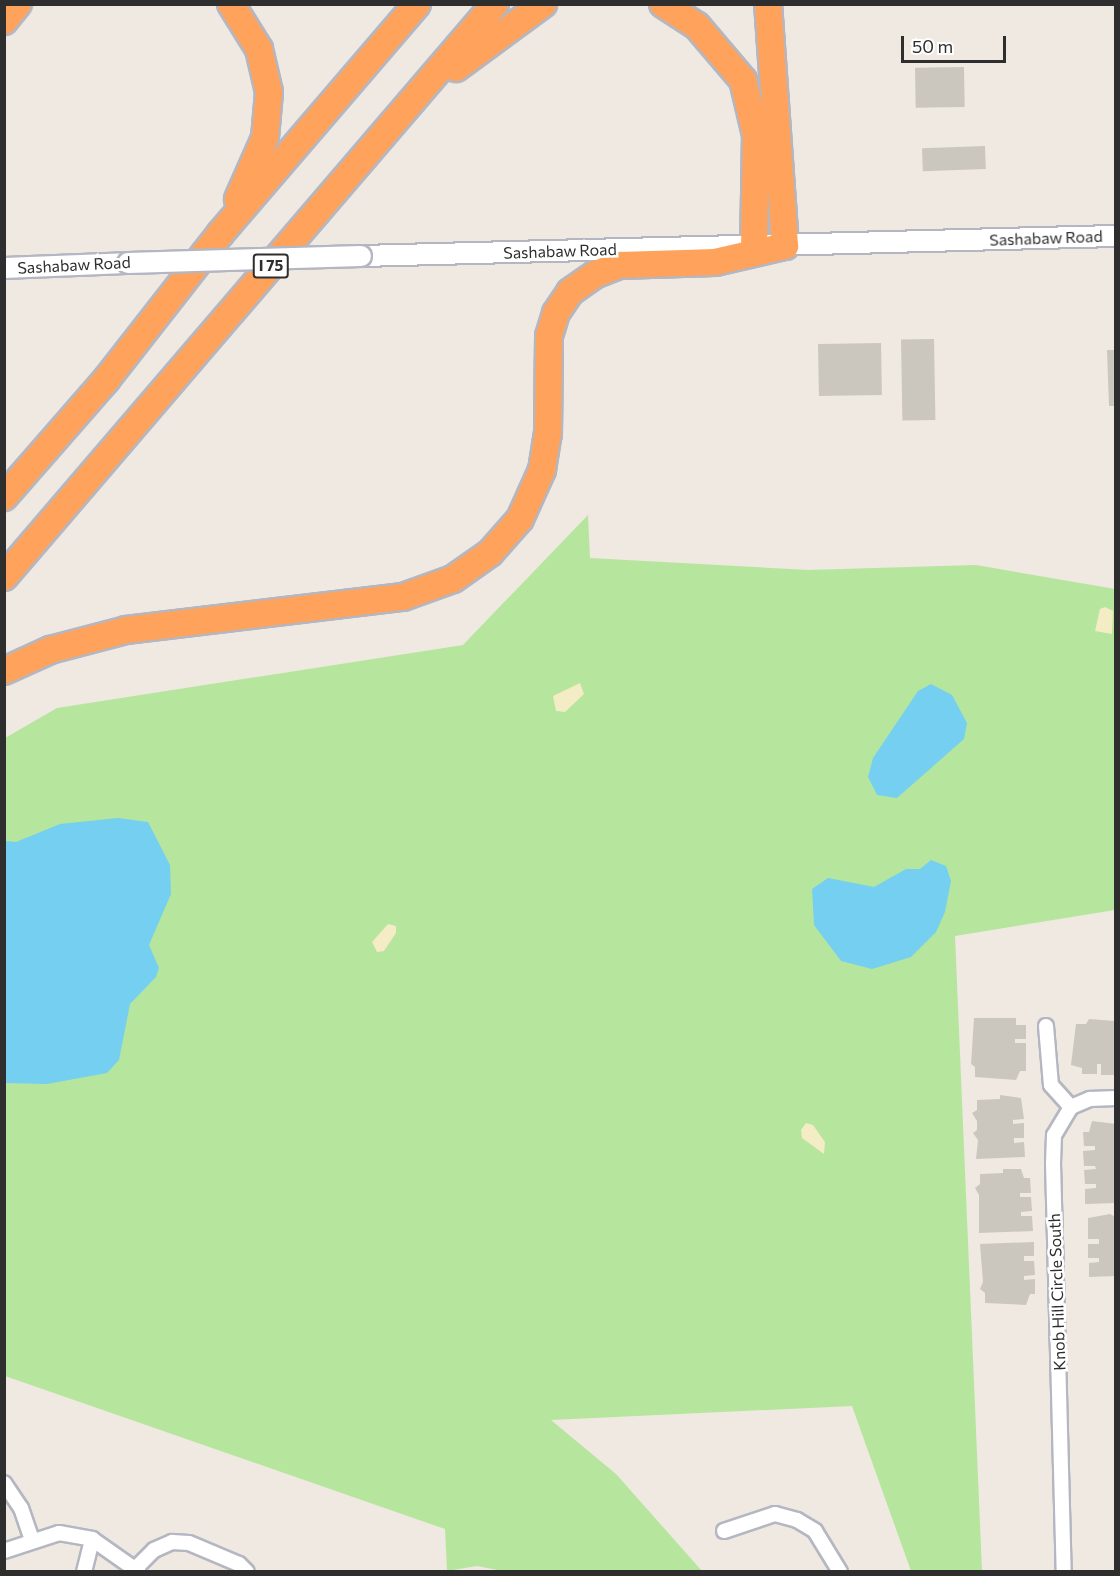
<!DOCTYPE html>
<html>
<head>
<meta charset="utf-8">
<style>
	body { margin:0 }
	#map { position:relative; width:1120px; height:1576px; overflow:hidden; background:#efe9e1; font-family:Commissioner,sans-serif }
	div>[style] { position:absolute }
	.green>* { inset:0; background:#b6e59e }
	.sand>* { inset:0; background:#f3ecc5 }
	.water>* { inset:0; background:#75cff0 }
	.building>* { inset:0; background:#cbc7bf; transform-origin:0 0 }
	.roads { filter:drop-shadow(2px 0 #b4b7c1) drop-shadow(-2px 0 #b4b7c1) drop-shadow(0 2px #b4b7c1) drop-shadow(0 -2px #b4b7c1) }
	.street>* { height:14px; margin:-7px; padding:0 7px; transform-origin:7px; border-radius:7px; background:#fff }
	.secondary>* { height:20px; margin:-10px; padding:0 10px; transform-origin:10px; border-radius:10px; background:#fff }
	.highway>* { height:26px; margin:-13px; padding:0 13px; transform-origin:13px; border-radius:13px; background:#ffa35c }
	.bridges { filter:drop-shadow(2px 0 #b4b7c1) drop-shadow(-2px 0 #b4b7c1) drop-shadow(0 2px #b4b7c1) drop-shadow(0 -2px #b4b7c1) }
	.secondary-bridge>* { height:20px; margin:-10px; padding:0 10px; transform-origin:10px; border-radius:10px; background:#fff }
	span { translate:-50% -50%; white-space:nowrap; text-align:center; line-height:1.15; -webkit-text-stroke:5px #fff; paint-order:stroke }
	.shield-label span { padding:2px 4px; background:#fff; border:2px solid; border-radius:4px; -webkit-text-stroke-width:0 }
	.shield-label { font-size:15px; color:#2e2e2e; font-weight:700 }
	.street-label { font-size:16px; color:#2e2e2e }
	.frame { position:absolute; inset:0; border:6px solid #2e2e2e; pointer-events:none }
	.scale { position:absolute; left:901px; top:36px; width:105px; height:27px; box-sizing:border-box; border:3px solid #2e2e2e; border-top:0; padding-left:8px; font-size:18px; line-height:21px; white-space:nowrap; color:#2e2e2e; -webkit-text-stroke:4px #fff; paint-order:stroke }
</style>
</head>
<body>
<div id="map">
	<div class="green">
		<i style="clip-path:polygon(588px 515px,590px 558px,808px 570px,976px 565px,1115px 589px,1115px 910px,955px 936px,982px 1571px,911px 1571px,852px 1406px,551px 1420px,616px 1474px,702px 1571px,508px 1572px,477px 1566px,447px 1571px,445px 1529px,5px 1376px,5px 738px,57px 708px,463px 645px)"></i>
	</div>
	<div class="sand">
		<i style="clip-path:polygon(1105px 607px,1113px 611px,1112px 634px,1095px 631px,1100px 609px)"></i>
		<i style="clip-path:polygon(580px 683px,584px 694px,565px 712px,556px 711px,553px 696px)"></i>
		<i style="clip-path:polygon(388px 924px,396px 926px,396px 933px,384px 951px,377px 952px,372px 942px)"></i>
		<i style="clip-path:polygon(806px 1123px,813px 1125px,825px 1142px,824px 1154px,802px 1138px,801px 1130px)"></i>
	</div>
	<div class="water">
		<i style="clip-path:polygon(931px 684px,952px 695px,967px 723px,964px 739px,897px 798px,877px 795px,868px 777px,873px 758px,918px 691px)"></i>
		<i style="clip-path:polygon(118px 818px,148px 822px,170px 865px,171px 894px,149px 945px,159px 968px,156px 977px,130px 1004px,119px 1060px,107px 1073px,47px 1084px,5px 1083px,5px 841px,16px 842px,60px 824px)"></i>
		<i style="clip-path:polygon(931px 860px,946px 866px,951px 881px,945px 912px,936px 932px,911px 957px,872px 969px,841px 961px,814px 925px,812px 889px,828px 878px,874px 887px,906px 869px,920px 869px)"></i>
	</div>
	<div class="building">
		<i style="left:964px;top:67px;width:40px;height:49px;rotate:89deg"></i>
		<i style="left:985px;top:146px;width:23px;height:63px;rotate:88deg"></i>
		<i style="left:934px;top:339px;width:81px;height:33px;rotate:89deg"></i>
		<i style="left:881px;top:343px;width:52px;height:63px;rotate:89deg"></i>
		<i style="clip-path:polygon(1107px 350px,1116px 350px,1116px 406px,1109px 406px)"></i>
		<i style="clip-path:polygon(974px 1018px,1016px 1018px,1016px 1025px,1026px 1025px,1026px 1039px,1015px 1039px,1015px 1043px,1026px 1043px,1026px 1071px,1020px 1071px,1016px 1080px,975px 1077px,975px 1067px,971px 1064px)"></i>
		<i style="clip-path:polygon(1089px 1019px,1115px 1021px,1115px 1075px,1101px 1075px,1101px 1064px,1097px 1064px,1097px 1074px,1082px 1074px,1082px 1068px,1071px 1065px,1076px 1024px,1086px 1024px)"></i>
		<i style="clip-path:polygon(1000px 1095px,1021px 1098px,1024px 1119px,1013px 1120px,1013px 1124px,1024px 1123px,1024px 1138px,1014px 1138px,1014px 1143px,1024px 1142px,1025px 1157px,976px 1159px,978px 1140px,973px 1133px,977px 1130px,977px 1121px,972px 1113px,977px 1110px,977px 1100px,1000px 1099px)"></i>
		<i style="clip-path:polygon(1092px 1121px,1116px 1124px,1116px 1203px,1085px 1204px,1085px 1189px,1096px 1188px,1096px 1184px,1085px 1184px,1084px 1170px,1096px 1169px,1095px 1166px,1084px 1166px,1083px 1151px,1095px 1150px,1095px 1146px,1084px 1146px,1083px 1132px,1089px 1132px)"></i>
		<i style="clip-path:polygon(1003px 1169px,1021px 1169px,1024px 1178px,1030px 1178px,1031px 1193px,1020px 1193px,1020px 1197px,1031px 1197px,1032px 1211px,1021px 1212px,1021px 1216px,1032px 1216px,1033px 1231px,979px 1233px,979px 1195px,975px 1188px,980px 1184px,980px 1174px,1003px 1173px)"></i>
		<i style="clip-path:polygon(1110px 1214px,1116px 1217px,1116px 1276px,1089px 1277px,1089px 1263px,1099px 1262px,1099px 1258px,1088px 1258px,1088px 1244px,1099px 1244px,1099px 1239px,1088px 1239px,1088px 1218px)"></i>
		<i style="clip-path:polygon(1034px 1242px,1034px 1256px,1024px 1256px,1024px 1261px,1034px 1261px,1035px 1275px,1024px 1276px,1024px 1280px,1035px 1279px,1035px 1294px,1030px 1294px,1026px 1305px,985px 1303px,985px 1293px,980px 1289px,983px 1282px,980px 1244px)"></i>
	</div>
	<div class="roads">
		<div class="street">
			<i style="left:1046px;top:1026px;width:59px;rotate:85.2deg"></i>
			<i style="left:1051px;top:1085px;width:30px;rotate:48deg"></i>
			<i style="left:1071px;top:1107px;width:33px;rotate:121deg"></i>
			<i style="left:1054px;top:1135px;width:28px;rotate:92deg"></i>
			<i style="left:1053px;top:1163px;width:409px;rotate:88.5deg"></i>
			<i style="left:1071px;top:1107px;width:21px;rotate:-23deg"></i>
			<i style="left:1090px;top:1099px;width:26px;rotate:-2deg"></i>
			<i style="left:4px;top:1483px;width:30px;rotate:56deg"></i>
			<i style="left:21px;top:1508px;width:34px;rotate:71deg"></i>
			<i style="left:724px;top:1531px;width:54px;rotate:-18.4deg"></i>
			<i style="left:775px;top:1514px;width:23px;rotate:15deg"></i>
			<i style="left:797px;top:1520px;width:21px;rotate:31deg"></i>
			<i style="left:815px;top:1531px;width:48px;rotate:58.6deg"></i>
			<i style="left:4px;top:1551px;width:58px;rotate:-18.1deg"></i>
			<i style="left:59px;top:1533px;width:34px;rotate:10deg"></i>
			<i style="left:92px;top:1539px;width:57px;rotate:35.1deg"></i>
			<i style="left:135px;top:1569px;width:27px;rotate:-45deg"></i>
			<i style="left:154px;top:1550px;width:20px;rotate:-24deg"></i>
			<i style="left:172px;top:1542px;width:17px;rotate:3deg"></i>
			<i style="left:189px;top:1543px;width:54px;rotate:22.8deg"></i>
			<i style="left:239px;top:1564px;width:11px;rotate:45deg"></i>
			<i style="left:84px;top:1572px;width:34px;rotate:-76deg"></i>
		</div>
		<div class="secondary">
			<i style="left:361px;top:256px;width:755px;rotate:-1.52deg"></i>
			<i style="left:4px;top:268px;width:124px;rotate:-2.3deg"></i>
		</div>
		<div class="highway">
			<i style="left:231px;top:4px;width:53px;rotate:58.1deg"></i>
			<i style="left:259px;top:49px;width:44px;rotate:76.9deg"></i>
			<i style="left:269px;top:92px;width:46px;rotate:95deg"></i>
			<i style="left:265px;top:138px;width:67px;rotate:113.9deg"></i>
			<i style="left:663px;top:4px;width:40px;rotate:32.9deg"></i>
			<i style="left:697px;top:26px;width:71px;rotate:49.6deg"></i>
			<i style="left:743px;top:80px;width:57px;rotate:76.7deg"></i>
			<i style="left:756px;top:135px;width:111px;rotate:91deg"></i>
			<i style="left:4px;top:21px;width:22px;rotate:-51deg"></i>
			<i style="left:456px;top:68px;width:108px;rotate:-36.3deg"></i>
			<i style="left:4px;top:497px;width:155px;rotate:-48.9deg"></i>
			<i style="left:106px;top:380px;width:185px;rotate:-52deg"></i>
			<i style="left:220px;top:234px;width:303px;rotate:-49.4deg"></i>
			<i style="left:4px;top:577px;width:755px;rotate:-49.41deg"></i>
			<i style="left:4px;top:671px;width:51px;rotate:-24.5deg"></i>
			<i style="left:50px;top:650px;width:79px;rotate:-14.7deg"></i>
			<i style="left:126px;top:630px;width:279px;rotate:-6.8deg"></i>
			<i style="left:403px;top:597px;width:53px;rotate:-19.8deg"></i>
			<i style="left:453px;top:579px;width:45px;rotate:-35.1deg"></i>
			<i style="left:490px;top:553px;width:45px;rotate:-48.6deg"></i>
			<i style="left:520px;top:519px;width:54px;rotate:-65.8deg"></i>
			<i style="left:542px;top:470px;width:36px;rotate:-81deg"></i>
			<i style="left:548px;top:434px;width:98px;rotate:-89.4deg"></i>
			<i style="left:549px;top:336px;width:24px;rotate:-73deg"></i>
			<i style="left:556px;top:313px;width:25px;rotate:-56deg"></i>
			<i style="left:570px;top:292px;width:32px;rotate:-35deg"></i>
			<i style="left:596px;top:274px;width:26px;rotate:-21deg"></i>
			<i style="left:620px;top:265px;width:95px;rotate:-1.8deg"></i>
			<i style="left:715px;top:262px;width:72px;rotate:-12.9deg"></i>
			<i style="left:785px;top:246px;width:243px;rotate:-94deg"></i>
		</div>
	</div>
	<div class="bridges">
		<div class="secondary-bridge">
			<i style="left:128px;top:263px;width:233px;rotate:-1.7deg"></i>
		</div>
	</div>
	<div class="shield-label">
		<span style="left:271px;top:266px">I 75</span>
	</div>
	<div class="street-label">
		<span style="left:1046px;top:238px;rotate:-2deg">Sashabaw Road</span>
		<span style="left:560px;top:251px;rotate:-2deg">Sashabaw Road</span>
		<span style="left:74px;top:265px;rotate:-3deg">Sashabaw Road</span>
		<span style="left:1057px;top:1292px;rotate:-92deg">Knob Hill Circle South</span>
	</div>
	<div class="frame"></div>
	<div class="scale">50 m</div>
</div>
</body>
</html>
